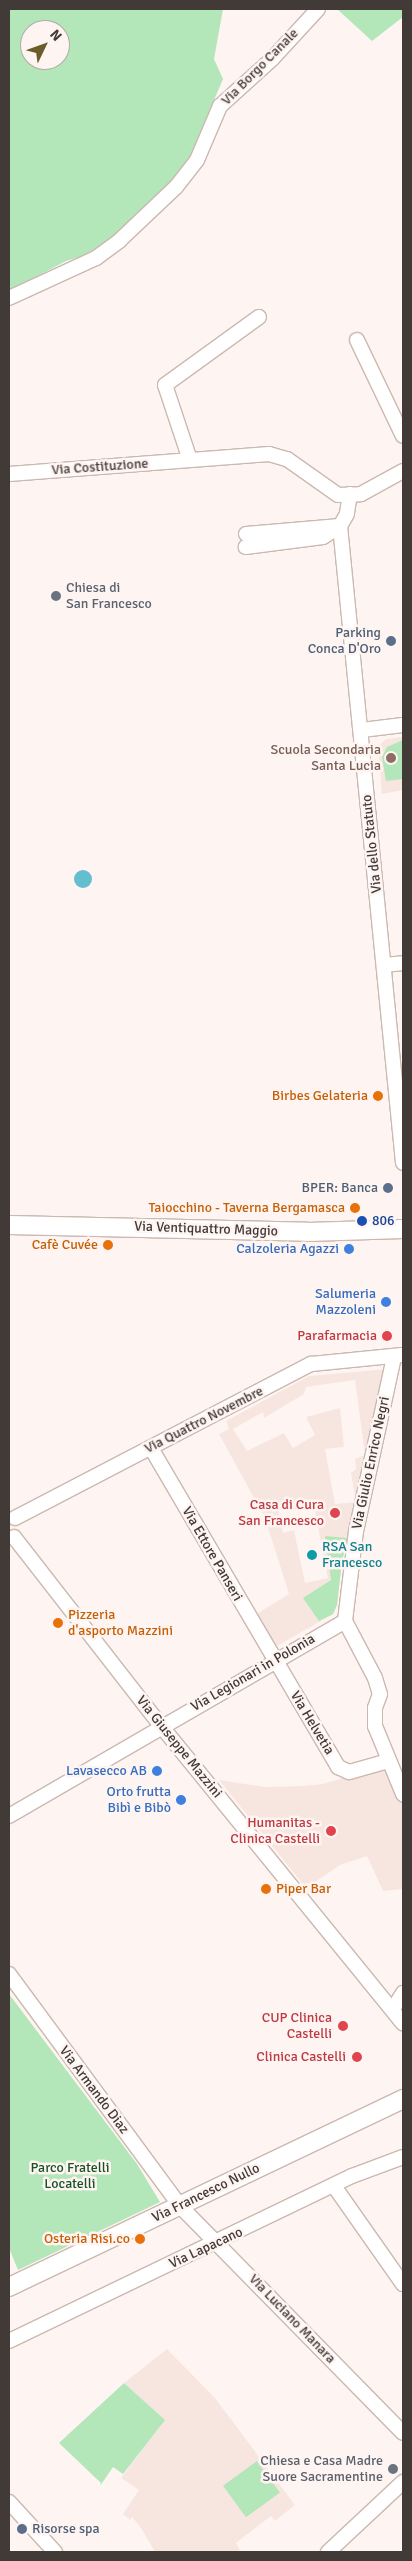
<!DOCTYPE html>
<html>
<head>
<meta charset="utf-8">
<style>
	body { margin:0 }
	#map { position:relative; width:412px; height:2561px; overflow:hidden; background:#fef5f2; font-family:Signika,sans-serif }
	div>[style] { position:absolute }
	.built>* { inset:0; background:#f7e6e0 }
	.green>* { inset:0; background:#b3e6b8; transform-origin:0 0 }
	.water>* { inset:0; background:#64becf }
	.round { border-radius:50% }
	.roads { filter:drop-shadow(1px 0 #cbb8b0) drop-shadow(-1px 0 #cbb8b0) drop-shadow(0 1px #cbb8b0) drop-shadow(0 -1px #cbb8b0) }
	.minor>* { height:14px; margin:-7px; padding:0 7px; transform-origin:7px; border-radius:7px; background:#fff }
	.tertiary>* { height:18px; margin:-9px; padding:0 9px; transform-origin:9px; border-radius:9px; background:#fff }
	.dots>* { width:14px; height:14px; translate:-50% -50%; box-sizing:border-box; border:2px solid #fef5f2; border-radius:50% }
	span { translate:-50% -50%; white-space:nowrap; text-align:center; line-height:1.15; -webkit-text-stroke:5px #fef5f2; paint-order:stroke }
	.street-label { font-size:14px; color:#423a37 }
	.worship-label { font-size:14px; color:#5b616d }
	.left { translate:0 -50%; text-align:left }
	.right { translate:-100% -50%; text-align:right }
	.service-label { font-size:14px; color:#4e5e75 }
	.education-label { font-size:14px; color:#785e54 }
	.food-label { font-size:14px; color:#c56008 }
	.transit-label { font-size:14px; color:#164399 }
	.shop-label { font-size:14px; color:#366cbe }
	.health-label { font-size:14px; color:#be3a42 }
	.culture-label { font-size:14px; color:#0d838f }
	.park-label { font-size:14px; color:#185225 }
	.frame { position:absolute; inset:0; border:10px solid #423a37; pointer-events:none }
	.north { position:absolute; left:20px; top:20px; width:50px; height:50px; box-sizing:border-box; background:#fef5f2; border:1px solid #b3aaa7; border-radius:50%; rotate:48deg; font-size:14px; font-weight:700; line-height:20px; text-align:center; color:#423a37 }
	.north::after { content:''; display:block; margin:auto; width:18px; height:22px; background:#6b5c29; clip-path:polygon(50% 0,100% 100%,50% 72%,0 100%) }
</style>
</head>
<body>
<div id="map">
	<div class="built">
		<i style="clip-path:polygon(403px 737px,403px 790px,382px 794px,378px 746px,386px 739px)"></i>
		<i style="clip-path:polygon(evenodd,387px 1369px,342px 1561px,337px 1605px,333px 1614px,272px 1649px,253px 1616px,289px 1594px,265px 1518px,219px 1434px,229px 1429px,226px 1421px,309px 1376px,387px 1369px,355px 1380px,365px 1455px,355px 1459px,356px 1469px,351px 1473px,356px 1502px,335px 1504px,325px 1449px,344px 1447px,340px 1408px,306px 1417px,315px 1435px,293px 1448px,284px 1433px,247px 1451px,233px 1429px,263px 1412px,264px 1418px,304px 1394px,306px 1387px,355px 1380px,387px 1369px,313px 1501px,328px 1578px,305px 1583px,294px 1530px,283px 1533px,278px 1508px,313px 1501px)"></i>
		<i style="clip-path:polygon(384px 1765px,403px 1806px,403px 1889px,383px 1891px,367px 1856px,340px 1865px,306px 1888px,219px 1780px,265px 1787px,303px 1786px,323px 1784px)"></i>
		<i style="clip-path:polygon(167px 2349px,215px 2398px,295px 2505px,275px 2521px,271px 2516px,236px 2543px,240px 2550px,236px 2552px,155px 2552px,141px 2528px,132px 2517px,130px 2520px,123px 2514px,139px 2490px,121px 2478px,164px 2420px,124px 2383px)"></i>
	</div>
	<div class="green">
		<i style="clip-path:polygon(evenodd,9px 9px,223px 9px,214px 59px,223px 79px,190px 156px,170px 189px,96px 252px,66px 261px,9px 291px,9px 9px,30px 30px,60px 30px,60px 60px,30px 60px,30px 30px)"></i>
		<i style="clip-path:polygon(337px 9px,403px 9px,403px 17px,372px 41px)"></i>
		<i style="clip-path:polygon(403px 740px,403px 779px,386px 781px,382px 757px,387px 747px)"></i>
		<i style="clip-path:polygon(325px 1536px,348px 1538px,342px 1561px,337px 1605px,333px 1614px,319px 1621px,303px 1598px,331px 1580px)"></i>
		<i style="clip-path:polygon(9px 1994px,137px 2164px,160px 2202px,18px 2270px,9px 2248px)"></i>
		<i style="clip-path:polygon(124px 2383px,165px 2420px,123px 2474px,113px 2467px,100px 2486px,101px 2483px,59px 2443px)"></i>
		<i style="left:257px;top:2461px;width:39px;height:42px;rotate:54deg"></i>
	</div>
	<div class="water">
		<i class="round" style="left:74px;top:870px;width:18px;height:18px"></i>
	</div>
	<div class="roads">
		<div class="minor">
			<i style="left:9px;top:298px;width:96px;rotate:-24.7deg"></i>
			<i style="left:96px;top:258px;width:29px;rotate:-36deg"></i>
			<i style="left:119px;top:241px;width:79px;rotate:-43.5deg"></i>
			<i style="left:176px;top:187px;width:34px;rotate:-52deg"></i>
			<i style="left:197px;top:160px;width:59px;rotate:-66.9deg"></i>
			<i style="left:220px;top:106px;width:70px;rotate:-42.1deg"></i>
			<i style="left:272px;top:59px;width:68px;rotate:-47.4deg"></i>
			<i style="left:357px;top:340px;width:106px;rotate:64.4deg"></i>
			<i style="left:190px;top:460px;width:79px;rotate:-108.4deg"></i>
			<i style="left:165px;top:385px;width:116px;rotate:-35.9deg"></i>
			<i style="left:9px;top:474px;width:261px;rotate:-4.4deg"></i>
			<i style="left:269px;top:454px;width:19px;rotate:16deg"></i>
			<i style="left:287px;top:459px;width:62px;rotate:35.2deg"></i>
			<i style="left:338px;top:495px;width:23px;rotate:-2deg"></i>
			<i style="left:361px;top:494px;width:48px;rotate:-28.7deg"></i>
			<i style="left:350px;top:494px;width:20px;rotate:99deg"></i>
			<i style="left:347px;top:514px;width:14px;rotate:120deg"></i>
			<i style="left:340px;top:526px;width:640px;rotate:84.35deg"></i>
			<i style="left:246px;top:534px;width:94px;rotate:-4.9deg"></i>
			<i style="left:340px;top:526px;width:20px;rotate:147deg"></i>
			<i style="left:323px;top:537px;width:78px;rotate:172.6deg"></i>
			<i style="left:362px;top:730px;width:41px;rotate:-7deg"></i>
			<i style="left:385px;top:965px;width:18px;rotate:-6deg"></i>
			<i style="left:394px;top:1357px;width:178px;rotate:102.3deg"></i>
			<i style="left:356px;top:1531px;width:91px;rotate:97deg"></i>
			<i style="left:345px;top:1621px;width:64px;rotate:62.2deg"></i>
			<i style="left:375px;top:1678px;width:17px;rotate:73deg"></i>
			<i style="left:380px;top:1694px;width:15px;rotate:110deg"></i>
			<i style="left:375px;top:1708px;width:18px;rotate:90deg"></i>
			<i style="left:375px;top:1726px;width:74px;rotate:67.6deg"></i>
			<i style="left:151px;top:1448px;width:370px;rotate:59.6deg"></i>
			<i style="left:338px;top:1767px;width:12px;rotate:24deg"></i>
			<i style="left:349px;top:1772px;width:41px;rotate:-15.8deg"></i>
			<i style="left:15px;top:1518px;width:334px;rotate:-27.5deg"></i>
			<i style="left:311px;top:1364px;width:92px;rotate:-5.6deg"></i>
			<i style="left:14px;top:1537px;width:241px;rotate:52.1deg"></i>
			<i style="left:162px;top:1727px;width:382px;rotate:50.9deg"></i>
			<i style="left:9px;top:1816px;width:388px;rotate:-30.1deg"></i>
			<i style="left:9px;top:1974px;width:288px;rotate:53.6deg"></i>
			<i style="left:180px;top:2206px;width:318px;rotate:45.5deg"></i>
			<i style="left:393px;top:2009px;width:19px;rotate:-58deg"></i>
			<i style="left:334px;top:2186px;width:120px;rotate:54.9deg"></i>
			<i style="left:9px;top:2341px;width:381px;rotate:-25.7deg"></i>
			<i style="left:352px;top:2176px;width:54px;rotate:-20.4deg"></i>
			<i style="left:9px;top:2502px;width:68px;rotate:47.4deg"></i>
			<i style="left:328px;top:2552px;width:103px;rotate:-43deg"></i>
		</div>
		<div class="tertiary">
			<i style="left:9px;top:1225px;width:299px;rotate:1.3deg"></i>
			<i style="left:308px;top:1232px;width:95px;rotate:-1.8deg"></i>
			<i style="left:9px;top:2287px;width:437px;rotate:-25.5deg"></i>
		</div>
	</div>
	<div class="dots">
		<i style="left:56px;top:596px;background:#6b7280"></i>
		<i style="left:391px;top:641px;background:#5c6f8a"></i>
		<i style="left:391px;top:758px;background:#8d6e63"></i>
		<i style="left:378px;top:1096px;background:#e8710a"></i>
		<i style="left:388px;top:1188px;background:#5c6f8a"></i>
		<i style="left:355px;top:1208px;background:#e8710a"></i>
		<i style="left:362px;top:1221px;background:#1a4fb4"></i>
		<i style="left:108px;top:1245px;background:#e8710a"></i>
		<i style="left:349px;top:1249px;background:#3f7fe0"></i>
		<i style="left:386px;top:1302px;background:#3f7fe0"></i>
		<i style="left:387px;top:1336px;background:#e0444e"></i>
		<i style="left:335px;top:1513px;background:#e0444e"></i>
		<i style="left:312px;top:1555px;background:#0f9aa8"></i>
		<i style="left:58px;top:1623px;background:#e8710a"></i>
		<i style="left:157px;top:1771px;background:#3f7fe0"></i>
		<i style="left:181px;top:1800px;background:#3f7fe0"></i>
		<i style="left:331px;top:1831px;background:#e0444e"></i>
		<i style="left:266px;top:1889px;background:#e8710a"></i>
		<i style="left:343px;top:2026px;background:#e0444e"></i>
		<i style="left:357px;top:2057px;background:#e0444e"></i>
		<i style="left:140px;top:2239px;background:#e8710a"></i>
		<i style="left:393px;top:2469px;background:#6b7280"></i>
		<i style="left:22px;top:2529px;background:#5c6f8a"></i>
	</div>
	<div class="street-label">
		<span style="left:260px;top:67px;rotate:-45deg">Via Borgo Canale</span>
		<span style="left:100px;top:467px;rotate:-4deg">Via Costituzione</span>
		<span style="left:372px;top:844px;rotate:-96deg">Via dello Statuto</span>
		<span style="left:206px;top:1229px;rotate:2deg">Via Ventiquattro Maggio</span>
		<span style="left:204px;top:1420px;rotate:-27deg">Via Quattro Novembre</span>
		<span style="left:371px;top:1463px;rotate:-78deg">Via Giulio Enrico Negri</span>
		<span style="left:212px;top:1554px;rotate:60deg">Via Ettore Panseri</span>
		<span style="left:253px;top:1673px;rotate:-30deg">Via Legionari in Polonia</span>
		<span style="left:312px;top:1723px;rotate:59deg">Via Helvetia</span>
		<span style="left:179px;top:1747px;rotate:51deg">Via Giuseppe Mazzini</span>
		<span style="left:94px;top:2090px;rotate:53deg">Via Armando Diaz</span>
		<span style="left:206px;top:2193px;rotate:-26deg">Via Francesco Nullo</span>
		<span style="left:206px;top:2248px;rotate:-25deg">Via Lapacano</span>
		<span style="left:292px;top:2319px;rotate:46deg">Via Luciano Manara</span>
	</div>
	<div class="worship-label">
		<span class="left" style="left:66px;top:596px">Chiesa di<br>San Francesco</span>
		<span class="right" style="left:383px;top:2469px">Chiesa e Casa Madre<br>Suore Sacramentine</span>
	</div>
	<div class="service-label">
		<span class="right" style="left:381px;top:641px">Parking<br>Conca D'Oro</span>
		<span class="right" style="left:378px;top:1188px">BPER: Banca</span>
		<span class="left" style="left:32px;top:2529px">Risorse spa</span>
	</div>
	<div class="education-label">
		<span class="right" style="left:381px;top:758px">Scuola Secondaria<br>Santa Lucia</span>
	</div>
	<div class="food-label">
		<span class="right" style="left:368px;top:1096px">Birbes Gelateria</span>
		<span class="right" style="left:345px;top:1208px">Taiocchino - Taverna Bergamasca</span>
		<span class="right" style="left:98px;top:1245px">Cafè Cuvée</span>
		<span class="left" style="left:68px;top:1623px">Pizzeria<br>d'asporto Mazzini</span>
		<span class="left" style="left:276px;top:1889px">Piper Bar</span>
		<span class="right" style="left:130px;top:2239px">Osteria Risi.co</span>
	</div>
	<div class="transit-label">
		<span class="left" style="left:372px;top:1221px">806</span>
	</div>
	<div class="shop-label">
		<span class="right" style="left:339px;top:1249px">Calzoleria Agazzi</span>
		<span class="right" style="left:376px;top:1302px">Salumeria<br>Mazzoleni</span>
		<span class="right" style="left:147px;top:1771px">Lavasecco AB</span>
		<span class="right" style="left:171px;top:1800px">Orto frutta<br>Bibì e Bibò</span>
	</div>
	<div class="health-label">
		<span class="right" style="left:377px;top:1336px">Parafarmacia</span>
		<span class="right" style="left:324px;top:1513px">Casa di Cura<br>San Francesco</span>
		<span class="right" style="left:320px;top:1831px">Humanitas -<br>Clinica Castelli</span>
		<span class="right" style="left:332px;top:2026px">CUP Clinica<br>Castelli</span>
		<span class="right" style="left:346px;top:2057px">Clinica Castelli</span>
	</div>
	<div class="culture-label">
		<span class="left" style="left:322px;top:1555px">RSA San<br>Francesco</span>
	</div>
	<div class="park-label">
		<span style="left:70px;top:2176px">Parco Fratelli<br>Locatelli</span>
	</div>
	<div class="frame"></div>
	<div class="north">N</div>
</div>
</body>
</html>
